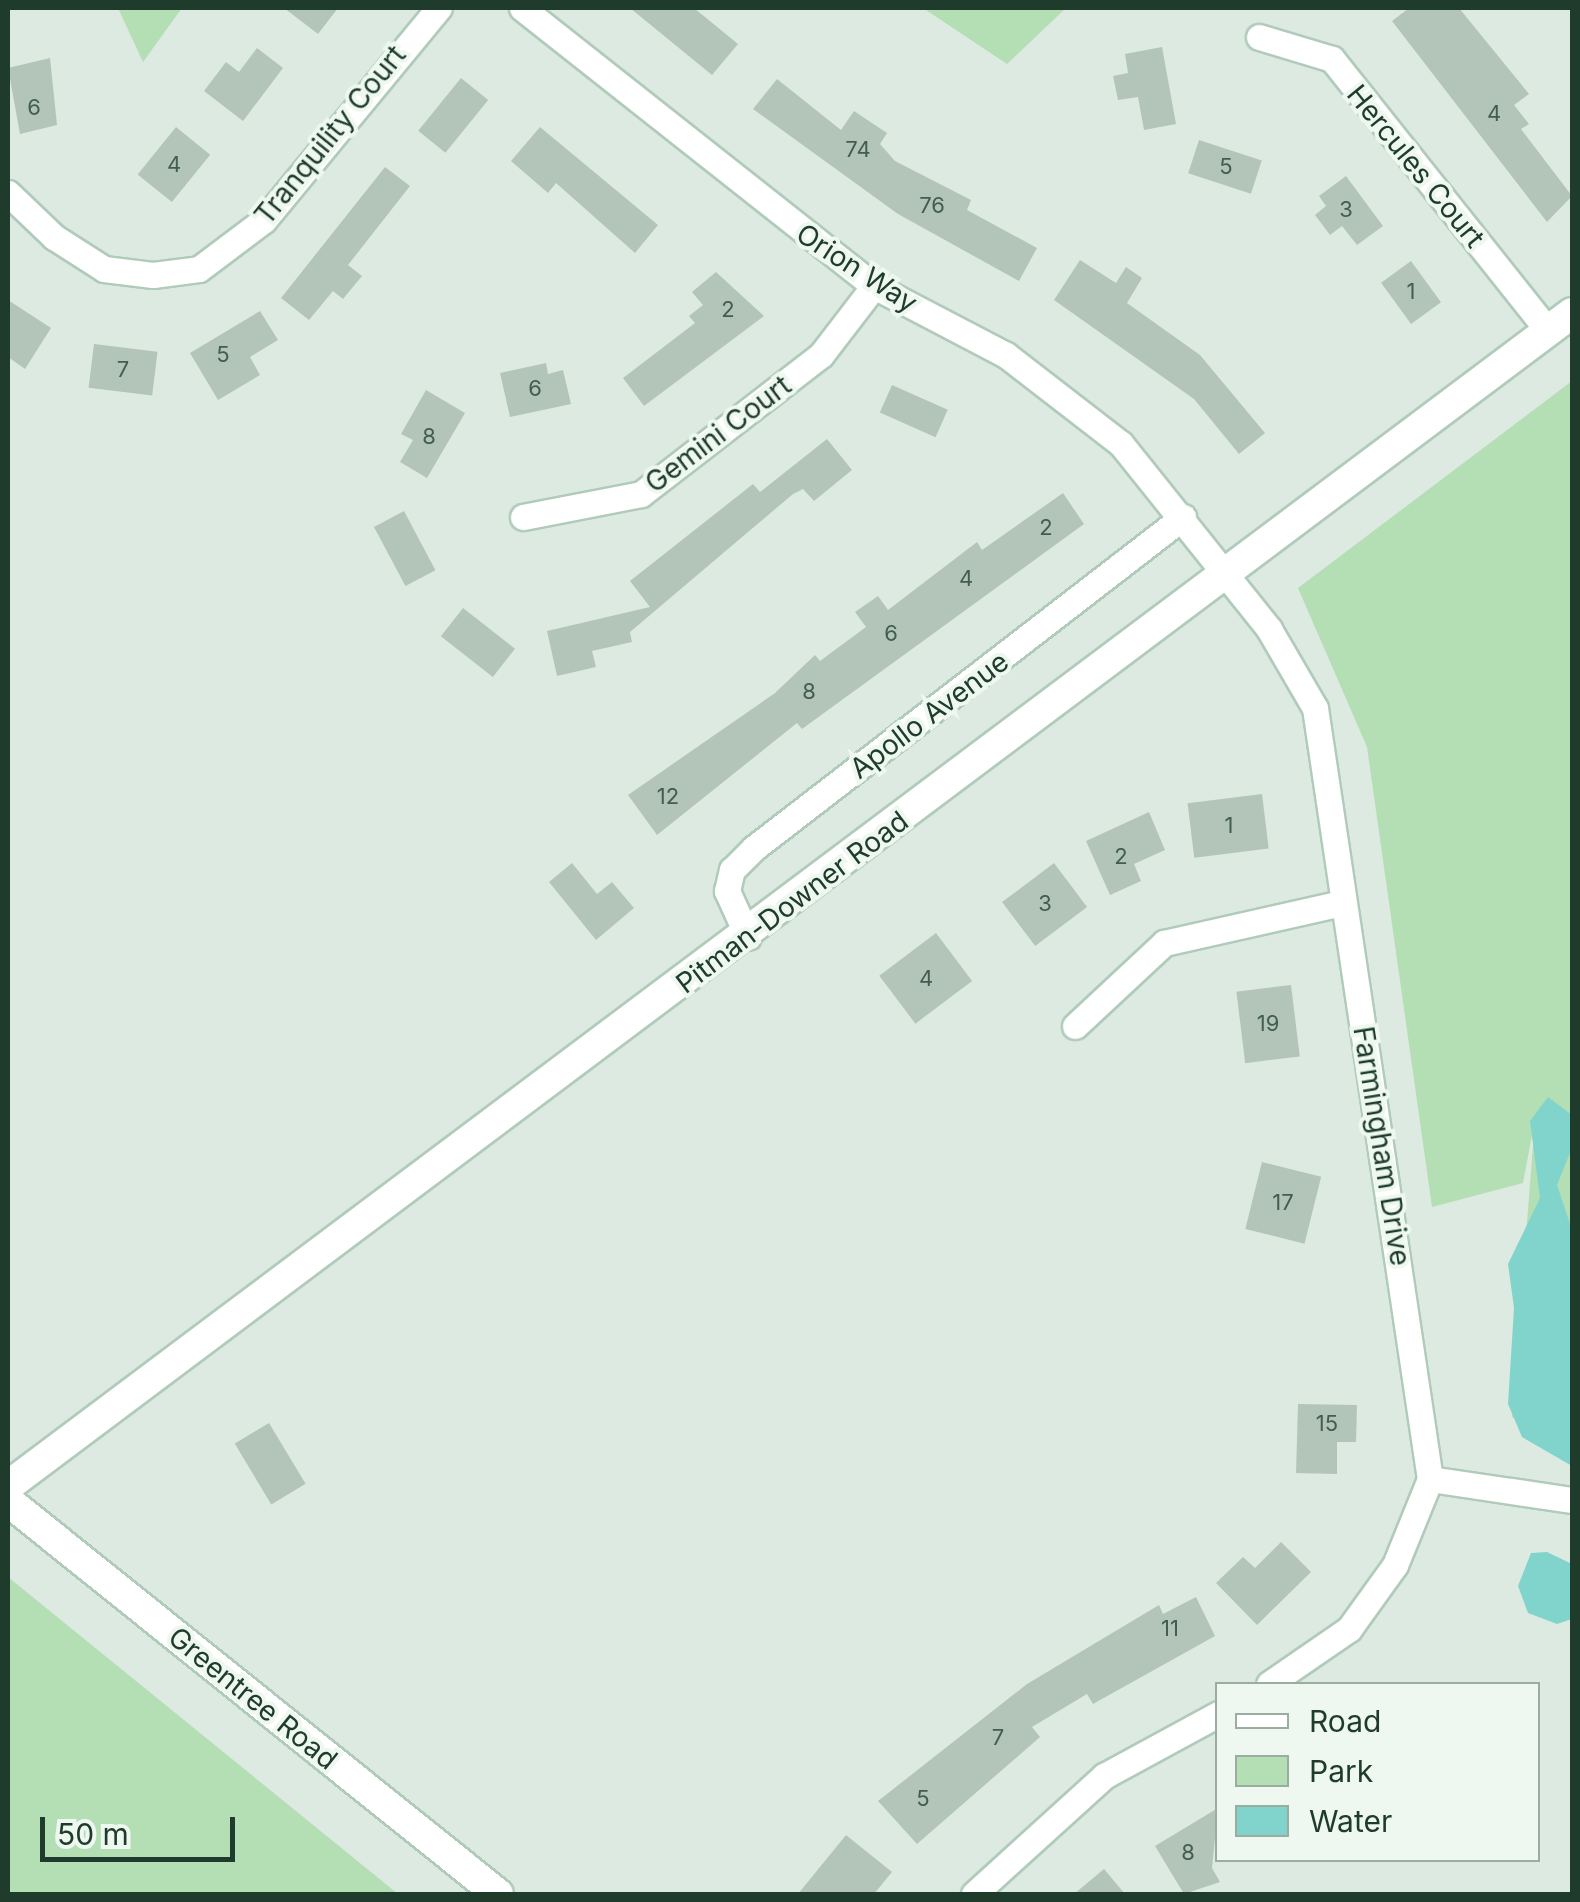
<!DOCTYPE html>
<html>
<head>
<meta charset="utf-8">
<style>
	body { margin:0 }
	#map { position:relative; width:1580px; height:1902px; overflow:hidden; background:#ddeae1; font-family:Inter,sans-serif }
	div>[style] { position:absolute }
	.green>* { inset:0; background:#b4deb4 }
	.water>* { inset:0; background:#81d4cb }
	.building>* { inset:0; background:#b3c5b9; transform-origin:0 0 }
	.roads { filter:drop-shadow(2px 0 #b0cbba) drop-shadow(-2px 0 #b0cbba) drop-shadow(0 2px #b0cbba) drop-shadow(0 -2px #b0cbba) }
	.street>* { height:25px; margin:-12.5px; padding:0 12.5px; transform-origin:12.5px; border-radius:12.5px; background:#fff }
	.secondary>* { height:30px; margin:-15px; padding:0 15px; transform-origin:15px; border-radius:15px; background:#fff }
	span { translate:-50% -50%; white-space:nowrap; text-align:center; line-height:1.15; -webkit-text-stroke:8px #eef7f0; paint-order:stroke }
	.number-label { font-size:22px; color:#435e4e }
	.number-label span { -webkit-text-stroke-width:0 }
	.street-label { font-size:28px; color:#1e3b2b }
	.frame { position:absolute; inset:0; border:10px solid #1e3b2b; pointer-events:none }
	.legend { position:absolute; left:1215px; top:1682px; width:325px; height:180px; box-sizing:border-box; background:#eef7f0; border:2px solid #9baca1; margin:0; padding:12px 18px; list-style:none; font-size:30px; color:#1e3b2b }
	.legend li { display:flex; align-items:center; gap:20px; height:50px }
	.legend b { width:50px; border:2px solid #9baca1 }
	.scale { position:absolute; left:40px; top:1817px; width:195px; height:45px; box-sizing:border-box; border:5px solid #1e3b2b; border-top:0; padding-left:12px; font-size:30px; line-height:35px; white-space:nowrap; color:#1e3b2b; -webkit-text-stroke:8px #eef7f0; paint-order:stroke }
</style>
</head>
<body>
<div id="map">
	<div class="green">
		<i style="clip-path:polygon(118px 8px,182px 8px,143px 62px)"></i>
		<i style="clip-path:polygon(923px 8px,1066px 8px,1007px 64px)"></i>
		<i style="clip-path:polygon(1572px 381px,1572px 1450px,1512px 1417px,1535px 1119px,1523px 1183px,1432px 1207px,1367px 747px,1298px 588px)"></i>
		<i style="clip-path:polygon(8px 1577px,398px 1894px,8px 1894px)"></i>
	</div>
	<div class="water">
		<i style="clip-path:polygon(1548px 1097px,1572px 1115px,1572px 1148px,1557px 1185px,1572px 1230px,1572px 1466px,1522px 1437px,1508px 1404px,1514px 1308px,1508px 1264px,1540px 1198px,1530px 1121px)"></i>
		<i style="clip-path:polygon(1547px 1552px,1572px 1564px,1572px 1619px,1557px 1624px,1528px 1613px,1518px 1586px,1531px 1553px)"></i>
	</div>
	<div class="building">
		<i style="clip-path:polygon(284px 8px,338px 8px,318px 34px)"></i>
		<i style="clip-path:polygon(630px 8px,694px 8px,738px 44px,712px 75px)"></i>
		<i style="clip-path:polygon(1409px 8px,1459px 8px,1529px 94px,1514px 105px,1529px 124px,1521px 129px,1572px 196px,1547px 222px,1392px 21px)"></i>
		<i style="clip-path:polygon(1162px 47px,1176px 124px,1144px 130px,1138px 97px,1118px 100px,1113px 76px,1128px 73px,1125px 54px)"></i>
		<i style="clip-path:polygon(257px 48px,283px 68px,243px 121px,204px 91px,226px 62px,239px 72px)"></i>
		<i style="clip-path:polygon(50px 58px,57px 125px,20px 134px,8px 68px)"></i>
		<i style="left:461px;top:78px;width:35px;height:68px;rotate:39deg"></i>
		<i style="clip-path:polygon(777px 79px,841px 130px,854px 111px,887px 133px,880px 144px,895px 161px,971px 200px,967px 210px,1037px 248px,1019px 281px,898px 214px,753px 109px)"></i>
		<i style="left:176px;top:127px;width:44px;height:61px;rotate:39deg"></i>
		<i style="clip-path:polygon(540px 127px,658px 225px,635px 253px,556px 183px,548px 193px,511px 161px)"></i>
		<i style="left:1199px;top:140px;width:66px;height:35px;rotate:18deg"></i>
		<i style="clip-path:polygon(385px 167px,410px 186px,348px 265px,362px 276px,343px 299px,333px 291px,309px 320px,281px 298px)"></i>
		<i style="clip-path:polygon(1346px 176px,1383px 226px,1357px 245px,1342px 226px,1330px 235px,1315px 215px,1326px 206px,1319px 196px)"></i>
		<i style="clip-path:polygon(1080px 260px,1116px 283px,1126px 267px,1142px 278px,1127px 303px,1200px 355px,1265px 433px,1239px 454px,1194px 399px,1054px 300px)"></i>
		<i style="left:1411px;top:261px;width:51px;height:37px;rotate:54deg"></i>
		<i style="clip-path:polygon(716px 272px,764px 316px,644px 406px,623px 378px,695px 323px,689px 316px,703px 305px,692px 292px)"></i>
		<i style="clip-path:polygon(8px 300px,51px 328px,25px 369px,8px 357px)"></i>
		<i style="clip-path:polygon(260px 311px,278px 340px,250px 357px,260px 375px,218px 400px,190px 353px)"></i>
		<i style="left:94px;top:344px;width:64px;height:44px;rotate:7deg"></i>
		<i style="clip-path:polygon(546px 363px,548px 374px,563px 370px,571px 404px,510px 417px,500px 373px)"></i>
		<i style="left:892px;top:385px;width:61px;height:30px;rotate:24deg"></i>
		<i style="clip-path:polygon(426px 390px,465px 413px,427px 478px,400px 462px,413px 440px,401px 434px)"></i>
		<i style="clip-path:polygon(827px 439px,852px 470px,814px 501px,803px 489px,793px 494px,630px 632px,632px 642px,592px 651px,596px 667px,557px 676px,547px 631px,650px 607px,630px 581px,753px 484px,760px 492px)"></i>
		<i style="clip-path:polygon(1063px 493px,1084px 524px,802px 729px,797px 723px,657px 835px,628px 795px,775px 693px,815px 655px,820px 661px,866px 627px,855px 612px,878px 596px,888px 610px,977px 542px,982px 550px)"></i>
		<i style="left:404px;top:511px;width:67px;height:34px;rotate:62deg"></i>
		<i style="left:463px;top:608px;width:66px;height:36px;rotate:38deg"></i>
		<i style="left:1262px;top:794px;width:55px;height:75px;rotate:83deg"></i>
		<i style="clip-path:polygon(1149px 812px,1165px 850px,1134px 864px,1141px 881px,1110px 895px,1086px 841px)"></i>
		<i style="clip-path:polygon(572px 863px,597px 894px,612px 882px,634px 908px,596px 940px,549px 882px)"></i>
		<i style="left:1054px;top:863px;width:55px;height:65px;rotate:53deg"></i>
		<i style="left:936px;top:933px;width:60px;height:71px;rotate:53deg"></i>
		<i style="left:1291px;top:985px;width:72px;height:55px;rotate:83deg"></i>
		<i style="left:1262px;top:1162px;width:61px;height:69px;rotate:14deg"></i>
		<i style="clip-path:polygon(1298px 1404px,1357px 1405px,1356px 1442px,1337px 1442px,1337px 1474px,1296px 1473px)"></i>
		<i style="left:269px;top:1423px;width:71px;height:40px;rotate:59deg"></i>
		<i style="clip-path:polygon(1281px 1542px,1311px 1572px,1257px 1625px,1216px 1583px,1243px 1557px,1255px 1568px)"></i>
		<i style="clip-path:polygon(1196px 1597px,1215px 1636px,1093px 1704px,1087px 1694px,1032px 1727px,1040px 1737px,917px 1844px,878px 1801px,1027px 1684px,1159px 1605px,1163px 1614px)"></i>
		<i style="clip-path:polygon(1218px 1808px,1212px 1868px,1220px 1882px,1184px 1894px,1155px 1846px)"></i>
		<i style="clip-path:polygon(846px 1835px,892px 1872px,874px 1894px,798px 1894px)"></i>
		<i style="clip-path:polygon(1104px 1869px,1125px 1894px,1074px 1894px)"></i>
	</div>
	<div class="roads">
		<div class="street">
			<i style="left:522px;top:8px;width:449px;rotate:38.3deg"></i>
			<i style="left:874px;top:286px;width:149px;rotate:27.6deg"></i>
			<i style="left:1006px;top:355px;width:145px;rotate:37.7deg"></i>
			<i style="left:1121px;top:444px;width:237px;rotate:51.3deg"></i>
			<i style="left:1269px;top:629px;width:91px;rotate:59.8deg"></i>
			<i style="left:1315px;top:708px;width:780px;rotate:81.52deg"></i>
			<i style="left:1430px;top:1479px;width:93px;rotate:112.1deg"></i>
			<i style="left:1395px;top:1565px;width:79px;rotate:125.7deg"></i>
			<i style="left:1349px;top:1629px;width:97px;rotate:145.5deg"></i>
			<i style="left:1259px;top:37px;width:76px;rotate:16.8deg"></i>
			<i style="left:1332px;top:59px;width:347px;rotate:51.5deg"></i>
			<i style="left:8px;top:193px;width:64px;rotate:43.7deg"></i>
			<i style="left:54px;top:237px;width:59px;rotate:32.6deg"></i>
			<i style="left:104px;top:269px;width:49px;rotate:7deg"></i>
			<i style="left:153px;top:275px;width:46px;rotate:-7.4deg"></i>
			<i style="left:199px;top:269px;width:81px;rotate:-37deg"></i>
			<i style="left:264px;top:220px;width:275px;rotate:-50.5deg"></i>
			<i style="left:523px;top:517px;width:120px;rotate:-11deg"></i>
			<i style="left:641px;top:494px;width:227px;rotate:-37.7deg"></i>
			<i style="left:821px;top:355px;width:87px;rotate:-52.5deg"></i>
			<i style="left:748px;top:937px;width:51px;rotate:-114.5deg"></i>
			<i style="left:727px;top:891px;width:22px;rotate:-77deg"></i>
			<i style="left:732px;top:870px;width:31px;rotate:-45deg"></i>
			<i style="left:754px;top:848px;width:542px;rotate:-37.65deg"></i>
			<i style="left:1075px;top:1026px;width:122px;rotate:-43deg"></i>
			<i style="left:1164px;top:943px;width:182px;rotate:-12.7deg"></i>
			<i style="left:1430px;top:1479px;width:144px;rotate:8.4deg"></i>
			<i style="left:974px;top:1894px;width:176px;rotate:-42.2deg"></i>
			<i style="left:1104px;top:1776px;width:130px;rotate:-28.5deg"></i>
		</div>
		<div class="secondary">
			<i style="left:8px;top:1486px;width:1955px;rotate:-36.87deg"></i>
			<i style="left:8px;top:1501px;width:628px;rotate:38.73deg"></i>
		</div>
	</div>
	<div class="number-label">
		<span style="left:34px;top:108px">6</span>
		<span style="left:1494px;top:114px">4</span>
		<span style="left:858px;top:150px">74</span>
		<span style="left:174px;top:165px">4</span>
		<span style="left:1226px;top:167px">5</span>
		<span style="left:932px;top:206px">76</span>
		<span style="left:1346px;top:210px">3</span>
		<span style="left:1411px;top:292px">1</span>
		<span style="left:728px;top:310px">2</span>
		<span style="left:223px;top:355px">5</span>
		<span style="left:123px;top:370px">7</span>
		<span style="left:535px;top:389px">6</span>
		<span style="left:429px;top:437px">8</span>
		<span style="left:1046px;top:528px">2</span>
		<span style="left:966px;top:579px">4</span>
		<span style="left:891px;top:634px">6</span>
		<span style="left:809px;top:692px">8</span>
		<span style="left:668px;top:797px">12</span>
		<span style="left:1229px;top:826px">1</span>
		<span style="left:1121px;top:857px">2</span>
		<span style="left:1045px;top:904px">3</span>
		<span style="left:926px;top:979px">4</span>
		<span style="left:1268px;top:1024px">19</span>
		<span style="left:1283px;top:1203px">17</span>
		<span style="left:1327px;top:1424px">15</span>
		<span style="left:1170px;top:1629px">11</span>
		<span style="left:998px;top:1738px">7</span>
		<span style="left:923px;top:1799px">5</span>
		<span style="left:1188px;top:1853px">8</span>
	</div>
	<div class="street-label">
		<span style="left:330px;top:135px;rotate:-51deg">Tranquility Court</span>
		<span style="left:1416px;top:166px;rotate:51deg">Hercules Court</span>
		<span style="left:857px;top:268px;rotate:33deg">Orion Way</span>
		<span style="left:718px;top:434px;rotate:-37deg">Gemini Court</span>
		<span style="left:929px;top:715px;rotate:-37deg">Apollo Avenue</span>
		<span style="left:792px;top:902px;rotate:-37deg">Pitman-Downer Road</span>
		<span style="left:1382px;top:1146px;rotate:81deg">Farmingham Drive</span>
		<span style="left:253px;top:1698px;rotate:39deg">Greentree Road</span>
	</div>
	<div class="frame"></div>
	<ul class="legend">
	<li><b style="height:12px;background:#fff"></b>Road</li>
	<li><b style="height:28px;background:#b4deb4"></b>Park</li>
	<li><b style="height:28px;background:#81d4cb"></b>Water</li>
	</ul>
	<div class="scale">50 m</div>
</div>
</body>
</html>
